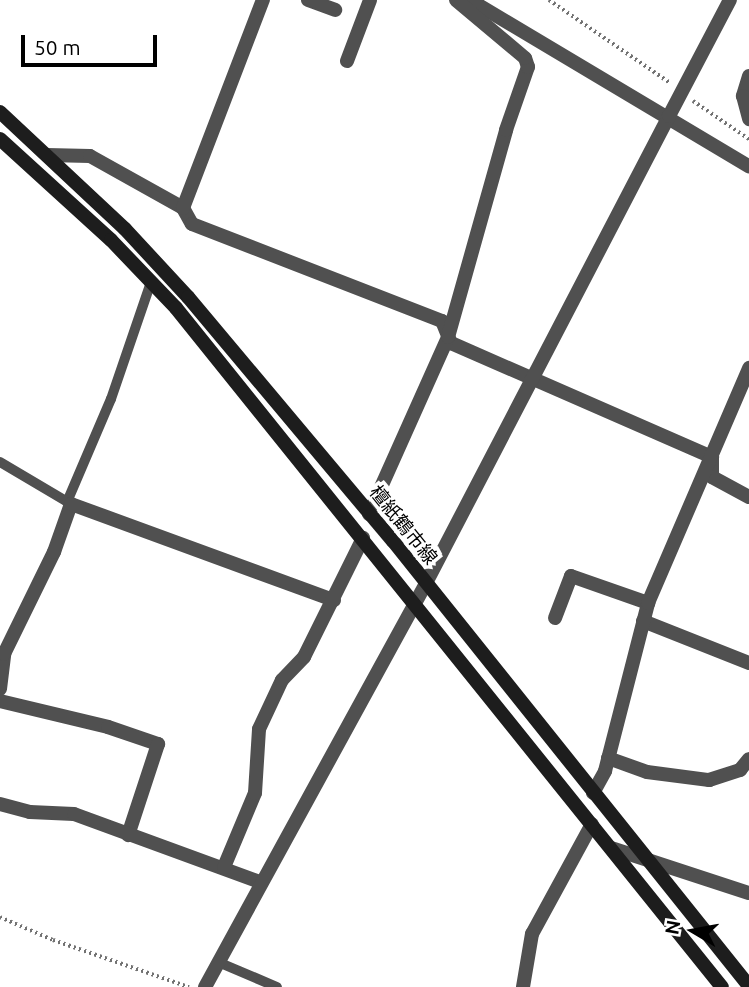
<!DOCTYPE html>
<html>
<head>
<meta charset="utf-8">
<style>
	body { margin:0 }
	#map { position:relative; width:749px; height:987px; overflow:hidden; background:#fff; font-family:Ubuntu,"Noto Sans JP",sans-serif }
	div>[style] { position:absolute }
	.path>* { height:3.5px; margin-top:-1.75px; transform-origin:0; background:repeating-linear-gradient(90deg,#727272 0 2px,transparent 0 5.5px) }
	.service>* { height:10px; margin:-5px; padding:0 5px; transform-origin:5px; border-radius:5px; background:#505050 }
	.minor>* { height:14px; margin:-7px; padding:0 7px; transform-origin:7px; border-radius:7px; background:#505050 }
	.tertiary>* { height:14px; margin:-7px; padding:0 7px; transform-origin:7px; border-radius:7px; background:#505050 }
	.secondary>* { height:14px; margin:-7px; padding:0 7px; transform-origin:7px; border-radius:7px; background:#1d1d1d }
	.tertiary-bridge>* { height:14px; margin:-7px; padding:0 7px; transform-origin:7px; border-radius:7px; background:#505050 }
	span { translate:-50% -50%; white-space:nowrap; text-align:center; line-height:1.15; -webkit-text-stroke:7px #fff; paint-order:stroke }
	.street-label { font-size:19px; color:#000 }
	.north { position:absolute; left:658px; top:896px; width:70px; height:70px; -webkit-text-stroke:5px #fff; paint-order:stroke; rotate:280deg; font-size:19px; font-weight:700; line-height:28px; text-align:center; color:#000 }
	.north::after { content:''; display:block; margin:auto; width:24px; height:32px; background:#000; clip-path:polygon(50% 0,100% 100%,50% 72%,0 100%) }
	.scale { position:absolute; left:21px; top:35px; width:136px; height:32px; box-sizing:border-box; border:4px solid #000; border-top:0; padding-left:9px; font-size:21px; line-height:24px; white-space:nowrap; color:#000; -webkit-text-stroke:5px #fff; paint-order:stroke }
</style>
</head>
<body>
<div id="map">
	<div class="path">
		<i style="left:549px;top:0;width:147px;rotate:34.4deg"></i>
		<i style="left:693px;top:101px;width:68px;rotate:34.2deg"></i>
		<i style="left:0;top:917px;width:58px;rotate:23.5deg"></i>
		<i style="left:53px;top:940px;width:144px;rotate:19.1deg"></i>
	</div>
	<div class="service">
		<i style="left:0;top:462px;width:82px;rotate:30.6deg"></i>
		<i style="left:67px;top:502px;width:112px;rotate:-66.9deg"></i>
		<i style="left:111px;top:399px;width:124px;rotate:-71.1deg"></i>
		<i style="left:218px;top:962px;width:64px;rotate:23deg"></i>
	</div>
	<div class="minor">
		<i style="left:308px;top:0;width:29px;rotate:20deg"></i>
		<i style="left:470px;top:0;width:325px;rotate:30.8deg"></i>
		<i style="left:347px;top:61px;width:65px;rotate:-69.3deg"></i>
		<i style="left:749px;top:76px;width:21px;rotate:107deg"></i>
		<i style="left:743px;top:96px;width:24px;rotate:75deg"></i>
		<i style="left:47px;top:155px;width:43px;rotate:1.3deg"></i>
		<i style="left:90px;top:156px;width:107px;rotate:29.2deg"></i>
		<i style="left:183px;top:208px;width:18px;rotate:61deg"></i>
		<i style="left:192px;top:224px;width:268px;rotate:21.2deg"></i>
		<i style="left:442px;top:321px;width:24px;rotate:68deg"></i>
		<i style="left:451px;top:343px;width:285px;rotate:23.6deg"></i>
		<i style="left:712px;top:457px;width:20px;rotate:90deg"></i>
		<i style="left:712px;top:477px;width:42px;rotate:28.4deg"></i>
		<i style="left:183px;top:208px;width:223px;rotate:-69deg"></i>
		<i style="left:369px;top:514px;width:194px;rotate:-65.9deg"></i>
		<i style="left:448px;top:337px;width:215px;rotate:-74.3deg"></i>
		<i style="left:506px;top:130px;width:67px;rotate:-70.8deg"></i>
		<i style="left:528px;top:67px;width:9px;rotate:-108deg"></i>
		<i style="left:525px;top:58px;width:90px;rotate:-140deg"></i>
		<i style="left:555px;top:618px;width:45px;rotate:-69.1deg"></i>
		<i style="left:571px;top:576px;width:82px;rotate:19.3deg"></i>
		<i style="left:643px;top:621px;width:114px;rotate:21.6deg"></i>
		<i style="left:0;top:689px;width:35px;rotate:-83deg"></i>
		<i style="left:4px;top:654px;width:114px;rotate:-63.9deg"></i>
		<i style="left:54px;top:552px;width:51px;rotate:-70.5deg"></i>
		<i style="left:71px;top:504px;width:280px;rotate:20.1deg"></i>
		<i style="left:0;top:701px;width:111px;rotate:13.5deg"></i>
		<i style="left:108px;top:727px;width:53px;rotate:18.8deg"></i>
		<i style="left:158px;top:744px;width:96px;rotate:108.2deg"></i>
		<i style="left:608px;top:758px;width:41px;rotate:19.7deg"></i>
		<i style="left:647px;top:772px;width:63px;rotate:7.4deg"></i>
		<i style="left:709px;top:780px;width:33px;rotate:-18deg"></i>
		<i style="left:740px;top:770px;width:14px;rotate:-51deg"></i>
		<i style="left:593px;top:793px;width:25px;rotate:-61deg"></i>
		<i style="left:605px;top:771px;width:173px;rotate:-75.6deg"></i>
		<i style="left:648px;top:603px;width:256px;rotate:-66.7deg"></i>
		<i style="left:0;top:804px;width:31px;rotate:15deg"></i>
		<i style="left:30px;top:812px;width:44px;rotate:2.6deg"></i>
		<i style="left:74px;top:814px;width:198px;rotate:20.1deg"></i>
		<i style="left:224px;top:867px;width:80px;rotate:-67.3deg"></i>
		<i style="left:255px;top:793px;width:64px;rotate:-86.4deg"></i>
		<i style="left:259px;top:729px;width:54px;rotate:-64.9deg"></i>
		<i style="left:282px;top:680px;width:32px;rotate:-46deg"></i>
		<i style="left:304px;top:657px;width:133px;rotate:-63.6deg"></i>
		<i style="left:523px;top:987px;width:54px;rotate:-80.4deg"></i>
		<i style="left:532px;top:934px;width:125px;rotate:-61.4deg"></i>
	</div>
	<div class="tertiary">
		<i style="left:611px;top:848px;width:145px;rotate:18.1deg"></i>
		<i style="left:205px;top:987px;width:460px;rotate:-61.3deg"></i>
		<i style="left:426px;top:583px;width:526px;rotate:-62.51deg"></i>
	</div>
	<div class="secondary">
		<i style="left:0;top:112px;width:171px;rotate:43.1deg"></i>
		<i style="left:125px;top:229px;width:93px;rotate:47.2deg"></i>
		<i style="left:188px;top:297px;width:319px;rotate:50deg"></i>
		<i style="left:393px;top:541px;width:570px;rotate:51.34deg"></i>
		<i style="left:0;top:139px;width:150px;rotate:42.3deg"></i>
		<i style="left:111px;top:240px;width:94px;rotate:46.3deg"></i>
		<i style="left:176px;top:308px;width:871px;rotate:51.2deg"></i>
	</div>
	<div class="tertiary-bridge">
		<i style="left:669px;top:116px;width:131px;rotate:-62.3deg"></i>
	</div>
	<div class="street-label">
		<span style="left:403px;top:525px;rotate:51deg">檀紙鶴市線</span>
	</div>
	<div class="north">N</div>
	<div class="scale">50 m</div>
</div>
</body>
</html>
